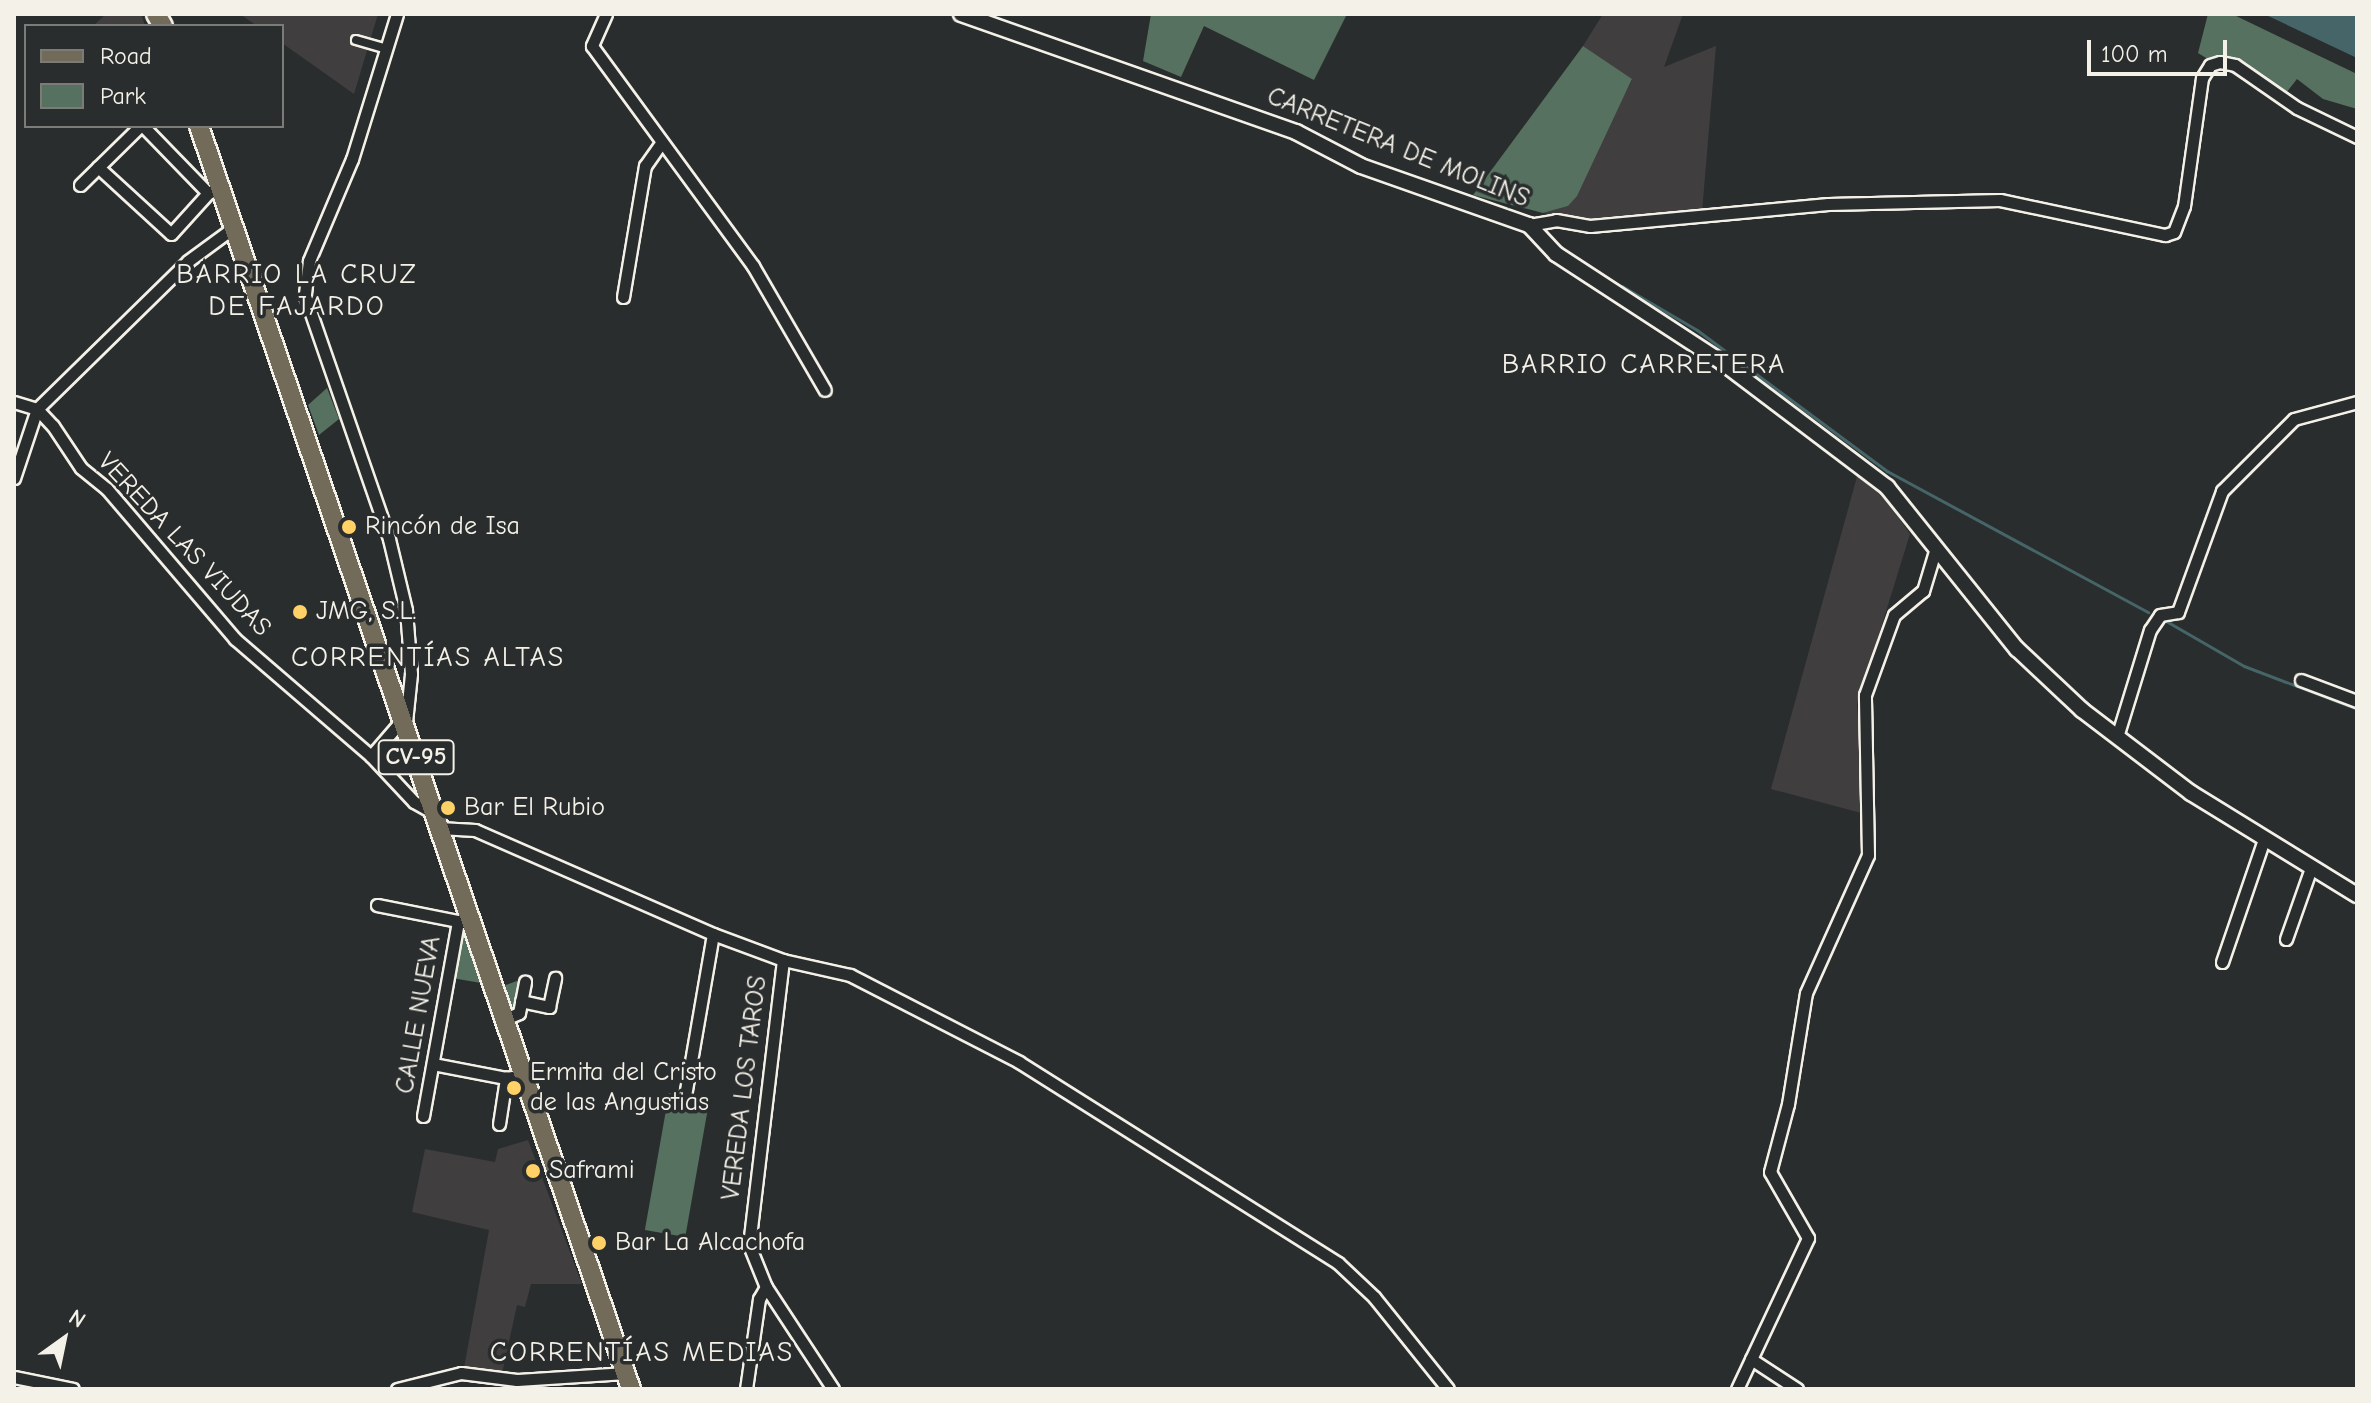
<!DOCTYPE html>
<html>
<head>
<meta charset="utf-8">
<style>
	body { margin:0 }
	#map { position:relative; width:2371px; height:1403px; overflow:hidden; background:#2a2d2e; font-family:"Comic Neue",sans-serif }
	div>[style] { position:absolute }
	.built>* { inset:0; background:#403e3e }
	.green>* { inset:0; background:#567160; transform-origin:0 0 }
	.water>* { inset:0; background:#466568 }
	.stream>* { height:3px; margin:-1.5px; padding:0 1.5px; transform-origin:1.5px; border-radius:1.5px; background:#466568 }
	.roads { filter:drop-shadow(2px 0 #f4f1e8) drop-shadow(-2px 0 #f4f1e8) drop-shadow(0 2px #f4f1e8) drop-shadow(0 -2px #f4f1e8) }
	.pedestrian>* { height:8px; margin:-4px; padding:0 4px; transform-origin:4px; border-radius:4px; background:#2a2d2e }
	.minor>* { height:11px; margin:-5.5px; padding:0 5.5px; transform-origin:5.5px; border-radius:5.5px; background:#2a2d2e }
	.tertiary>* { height:14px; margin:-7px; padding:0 7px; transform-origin:7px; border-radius:7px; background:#2a2d2e }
	.primary>* { height:18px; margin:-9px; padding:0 9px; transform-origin:9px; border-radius:9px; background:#726b5a }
	.dots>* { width:22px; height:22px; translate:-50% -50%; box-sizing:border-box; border:4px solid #2a2d2e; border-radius:50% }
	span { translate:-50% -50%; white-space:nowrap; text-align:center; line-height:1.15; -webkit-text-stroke:7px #2a2d2e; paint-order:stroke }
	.shield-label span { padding:2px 6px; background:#2a2d2e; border:2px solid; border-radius:6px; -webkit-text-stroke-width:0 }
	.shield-label { font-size:24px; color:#f4f1e8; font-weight:700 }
	.street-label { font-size:26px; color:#f4f1e8 }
	.poi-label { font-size:26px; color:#f4f1e8 }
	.left { translate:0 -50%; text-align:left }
	.neighbourhood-label { font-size:28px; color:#f4f1e8; letter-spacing:2px }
	.frame { position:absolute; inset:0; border:16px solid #f4f1e8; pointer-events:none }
	.legend { position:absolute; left:24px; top:24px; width:260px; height:104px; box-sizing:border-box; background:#2a2d2e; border:2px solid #7b7b78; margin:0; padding:10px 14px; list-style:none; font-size:24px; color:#f4f1e8 }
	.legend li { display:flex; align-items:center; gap:16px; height:40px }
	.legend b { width:40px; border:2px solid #7b7b78 }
	.north { position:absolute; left:24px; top:1299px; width:80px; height:80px; -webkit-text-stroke:6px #2a2d2e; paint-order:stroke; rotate:33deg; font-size:22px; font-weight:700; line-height:32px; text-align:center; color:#f4f1e8 }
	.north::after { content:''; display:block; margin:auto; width:28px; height:36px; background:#f4f1e8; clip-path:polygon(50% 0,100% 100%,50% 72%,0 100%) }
	.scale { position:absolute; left:2087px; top:40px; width:140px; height:36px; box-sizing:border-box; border:4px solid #f4f1e8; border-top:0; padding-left:10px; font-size:24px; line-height:28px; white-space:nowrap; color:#f4f1e8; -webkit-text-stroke:6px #2a2d2e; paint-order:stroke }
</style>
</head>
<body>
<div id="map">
	<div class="built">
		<i style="clip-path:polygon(106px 14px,141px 14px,145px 26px,93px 26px)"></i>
		<i style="clip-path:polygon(240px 14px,378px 14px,354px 94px,282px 43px,282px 26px,257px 26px)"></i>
		<i style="clip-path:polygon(1603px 14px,1683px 14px,1664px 67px,1716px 46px,1702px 212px,1584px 220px,1543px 213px,1568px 206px,1632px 80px,1583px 46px)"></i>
		<i style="clip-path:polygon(1858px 473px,1875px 484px,1910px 534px,1857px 705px,1865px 814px,1771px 789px)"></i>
		<i style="clip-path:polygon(528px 1140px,582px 1284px,531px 1284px,525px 1307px,517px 1305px,501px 1378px,464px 1368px,489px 1230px,412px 1212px,425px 1149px,495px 1162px,498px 1149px)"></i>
	</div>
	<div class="green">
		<i style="clip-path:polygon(1151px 14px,1347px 14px,1314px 80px,1204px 26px,1181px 77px,1143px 61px)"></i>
		<i style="clip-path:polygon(2208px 14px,2232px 14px,2357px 74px,2357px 109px,2323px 99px,2297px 79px,2279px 102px,2198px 53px)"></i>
		<i style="clip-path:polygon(1583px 46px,1632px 79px,1577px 196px,1568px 206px,1543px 213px,1473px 195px)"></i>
		<i style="clip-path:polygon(327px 388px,339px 419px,319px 435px,308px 405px)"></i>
		<i style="clip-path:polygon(458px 931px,466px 931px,481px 983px,452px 978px)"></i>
		<i style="clip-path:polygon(522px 979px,518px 1007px,510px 1010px,503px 986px)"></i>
		<i style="left:669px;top:1093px;width:41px;height:139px;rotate:10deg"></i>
	</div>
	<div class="water">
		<i style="clip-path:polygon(2264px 14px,2357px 14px,2357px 58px)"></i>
	</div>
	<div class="stream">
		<i style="left:1622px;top:286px;width:87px;rotate:30.4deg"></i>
		<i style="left:1697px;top:330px;width:237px;rotate:36.6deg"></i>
		<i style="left:1887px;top:471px;width:297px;rotate:28.4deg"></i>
		<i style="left:2166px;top:621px;width:90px;rotate:30deg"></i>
		<i style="left:2244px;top:666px;width:121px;rotate:20.8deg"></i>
	</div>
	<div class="roads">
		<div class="pedestrian">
			<i style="left:356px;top:40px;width:32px;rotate:16deg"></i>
		</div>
		<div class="minor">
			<i style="left:397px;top:14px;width:152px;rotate:107.2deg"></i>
			<i style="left:352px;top:159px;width:111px;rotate:112.9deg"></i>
			<i style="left:309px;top:261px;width:35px;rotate:97deg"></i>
			<i style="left:305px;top:296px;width:257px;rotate:70.9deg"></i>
			<i style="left:389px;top:539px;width:73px;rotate:76.5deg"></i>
			<i style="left:406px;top:610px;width:64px;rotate:85.5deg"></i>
			<i style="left:411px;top:674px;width:48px;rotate:95.9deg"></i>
			<i style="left:606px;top:14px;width:35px;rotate:114deg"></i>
			<i style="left:592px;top:46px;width:273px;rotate:53.8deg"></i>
			<i style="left:753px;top:266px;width:143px;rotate:59.9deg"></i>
			<i style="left:143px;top:126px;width:93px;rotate:45.9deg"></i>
			<i style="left:208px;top:193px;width:5px;rotate:-22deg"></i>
			<i style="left:98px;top:167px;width:99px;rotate:42.5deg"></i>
			<i style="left:171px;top:234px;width:55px;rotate:-47.9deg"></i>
			<i style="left:80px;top:185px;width:84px;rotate:-44.5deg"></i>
			<i style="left:1529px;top:225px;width:27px;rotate:-10deg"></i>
			<i style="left:1556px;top:220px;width:35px;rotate:10deg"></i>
			<i style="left:1590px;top:226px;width:239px;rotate:-5.3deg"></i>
			<i style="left:1828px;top:204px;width:172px;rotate:-1.3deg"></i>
			<i style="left:2000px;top:200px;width:169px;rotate:12deg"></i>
			<i style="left:2165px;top:235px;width:9px;rotate:-18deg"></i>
			<i style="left:2174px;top:232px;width:28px;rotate:-69deg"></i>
			<i style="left:2184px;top:206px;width:129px;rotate:-82deg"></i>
			<i style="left:2202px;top:78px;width:15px;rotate:-58deg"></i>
			<i style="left:2210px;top:65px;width:10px;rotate:-17deg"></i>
			<i style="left:2220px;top:62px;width:15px;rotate:11deg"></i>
			<i style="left:2235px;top:65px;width:75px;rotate:34.7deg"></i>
			<i style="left:2297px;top:108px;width:67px;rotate:25.8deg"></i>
			<i style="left:623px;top:297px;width:133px;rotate:-80.5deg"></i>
			<i style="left:645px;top:166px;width:28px;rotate:-55deg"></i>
			<i style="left:14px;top:402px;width:24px;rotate:17deg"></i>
			<i style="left:37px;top:409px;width:23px;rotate:47deg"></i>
			<i style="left:53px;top:426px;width:50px;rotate:56.3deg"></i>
			<i style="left:81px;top:468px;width:33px;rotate:39deg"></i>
			<i style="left:107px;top:489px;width:197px;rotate:49.5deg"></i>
			<i style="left:235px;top:639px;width:179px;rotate:40.7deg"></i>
			<i style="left:371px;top:756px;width:63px;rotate:46.9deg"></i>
			<i style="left:414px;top:802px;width:23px;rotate:29deg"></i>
			<i style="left:14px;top:478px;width:73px;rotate:-71.6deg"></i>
			<i style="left:37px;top:409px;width:211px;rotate:-44.4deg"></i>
			<i style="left:188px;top:261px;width:56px;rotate:-36.3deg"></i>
			<i style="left:2301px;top:680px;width:60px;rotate:20.6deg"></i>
			<i style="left:2117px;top:737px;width:112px;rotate:-72.9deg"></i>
			<i style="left:2150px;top:630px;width:18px;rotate:-56deg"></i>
			<i style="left:2160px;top:615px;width:18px;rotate:-9deg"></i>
			<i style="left:2178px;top:612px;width:129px;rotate:-70deg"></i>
			<i style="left:2222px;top:491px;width:102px;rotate:-45deg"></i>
			<i style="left:2294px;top:419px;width:65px;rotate:-15.1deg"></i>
			<i style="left:371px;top:756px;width:49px;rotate:-49.1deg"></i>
			<i style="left:439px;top:828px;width:36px;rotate:3deg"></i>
			<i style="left:475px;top:830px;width:260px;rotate:23.6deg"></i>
			<i style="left:713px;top:934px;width:75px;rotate:20.4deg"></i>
			<i style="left:783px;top:960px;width:69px;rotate:12.6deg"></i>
			<i style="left:850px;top:975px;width:190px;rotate:27.2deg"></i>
			<i style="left:1019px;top:1062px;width:377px;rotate:32.2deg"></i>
			<i style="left:1338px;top:1263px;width:50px;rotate:43.4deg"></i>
			<i style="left:1374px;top:1297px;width:118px;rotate:51.2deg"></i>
			<i style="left:377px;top:905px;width:88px;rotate:11.2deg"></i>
			<i style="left:2286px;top:939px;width:75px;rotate:-70.6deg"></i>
			<i style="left:783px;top:960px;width:287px;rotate:96.8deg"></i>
			<i style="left:749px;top:1245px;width:45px;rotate:68deg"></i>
			<i style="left:766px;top:1287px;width:122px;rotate:56.7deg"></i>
			<i style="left:2222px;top:962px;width:130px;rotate:-71.1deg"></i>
			<i style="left:521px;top:1001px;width:29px;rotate:12deg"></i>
			<i style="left:549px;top:1007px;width:30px;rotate:-78deg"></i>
			<i style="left:505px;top:1019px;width:15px;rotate:-23deg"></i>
			<i style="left:519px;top:1013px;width:32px;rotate:-79deg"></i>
			<i style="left:433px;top:1064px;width:74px;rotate:10.9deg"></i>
			<i style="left:506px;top:1078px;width:18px;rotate:-9deg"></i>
			<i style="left:685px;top:1096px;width:164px;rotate:-80.2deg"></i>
			<i style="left:423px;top:1116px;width:198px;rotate:-79.8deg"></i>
			<i style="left:499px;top:1124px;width:47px;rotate:-81.3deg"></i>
			<i style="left:1751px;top:1359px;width:55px;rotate:33.1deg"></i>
			<i style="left:14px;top:1377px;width:60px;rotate:11.5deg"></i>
			<i style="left:397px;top:1389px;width:66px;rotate:-14deg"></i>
			<i style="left:461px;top:1373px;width:56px;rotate:7.1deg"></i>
			<i style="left:517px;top:1380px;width:109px;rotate:-3.7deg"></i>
			<i style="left:746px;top:1389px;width:91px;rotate:-81.8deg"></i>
			<i style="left:759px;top:1299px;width:14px;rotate:-60deg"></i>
			<i style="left:1737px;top:1389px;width:167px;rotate:-64.8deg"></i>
			<i style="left:1808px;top:1238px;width:76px;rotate:-119.9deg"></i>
			<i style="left:1770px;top:1172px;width:70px;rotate:-75.2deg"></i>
			<i style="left:1788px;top:1104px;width:112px;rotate:-80.8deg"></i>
			<i style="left:1806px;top:993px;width:151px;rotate:-65.8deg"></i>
			<i style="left:1868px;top:855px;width:160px;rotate:-91.1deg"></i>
			<i style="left:1865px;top:695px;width:85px;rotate:-70.1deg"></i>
			<i style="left:1894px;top:615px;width:38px;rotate:-40deg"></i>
			<i style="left:1923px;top:591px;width:45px;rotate:-73.2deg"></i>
		</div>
		<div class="tertiary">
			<i style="left:961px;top:14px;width:355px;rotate:19.4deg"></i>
			<i style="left:1296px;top:132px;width:73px;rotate:27.6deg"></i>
			<i style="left:1361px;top:166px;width:178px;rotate:19.4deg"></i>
			<i style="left:1529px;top:225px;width:40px;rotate:47deg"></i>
			<i style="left:1556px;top:254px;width:199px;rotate:33.1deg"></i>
			<i style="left:1723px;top:363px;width:206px;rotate:37.1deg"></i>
			<i style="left:1887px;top:487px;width:208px;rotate:51.3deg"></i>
			<i style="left:2017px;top:649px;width:89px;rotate:43.2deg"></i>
			<i style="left:2082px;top:710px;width:137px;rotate:37.3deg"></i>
			<i style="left:2191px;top:793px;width:195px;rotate:31.6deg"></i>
		</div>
		<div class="primary">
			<i style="left:156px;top:14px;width:14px;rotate:60deg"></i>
			<i style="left:199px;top:126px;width:1335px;rotate:71.12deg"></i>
		</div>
	</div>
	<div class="dots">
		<i style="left:349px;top:527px;background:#ffd166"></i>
		<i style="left:300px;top:612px;background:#ffd166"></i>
		<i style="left:448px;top:808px;background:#ffd166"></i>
		<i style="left:514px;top:1088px;background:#ffd166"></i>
		<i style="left:533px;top:1171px;background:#ffd166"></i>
		<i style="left:599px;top:1243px;background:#ffd166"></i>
	</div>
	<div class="shield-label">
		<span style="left:416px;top:757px">CV-95</span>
	</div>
	<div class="street-label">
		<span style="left:1398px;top:148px;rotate:22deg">CARRETERA DE MOLINS</span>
		<span style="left:184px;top:545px;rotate:47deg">VEREDA LAS VIUDAS</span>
		<span style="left:419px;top:1015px;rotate:-80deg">CALLE NUEVA</span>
		<span style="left:745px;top:1088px;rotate:-83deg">VEREDA LOS TAROS</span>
	</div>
	<div class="poi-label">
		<span class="left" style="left:365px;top:527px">Rincón de Isa</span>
		<span class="left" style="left:316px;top:612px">JMG, S.L.</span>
		<span class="left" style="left:464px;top:808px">Bar El Rubio</span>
		<span class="left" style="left:530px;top:1088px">Ermita del Cristo<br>de las Angustias</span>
		<span class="left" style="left:549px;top:1171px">Saframi</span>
		<span class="left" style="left:615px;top:1243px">Bar La Alcachofa</span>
	</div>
	<div class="neighbourhood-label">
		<span style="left:297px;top:290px">BARRIO LA CRUZ<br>DE FAJARDO</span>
		<span style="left:1644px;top:364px">BARRIO CARRETERA</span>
		<span style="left:428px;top:657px">CORRENTÍAS ALTAS</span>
		<span style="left:642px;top:1352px">CORRENTÍAS MEDIAS</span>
	</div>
	<div class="frame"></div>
	<ul class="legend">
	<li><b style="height:10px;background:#726b5a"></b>Road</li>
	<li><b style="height:22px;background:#567160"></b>Park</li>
	</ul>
	<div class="north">N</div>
	<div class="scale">100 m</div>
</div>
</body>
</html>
